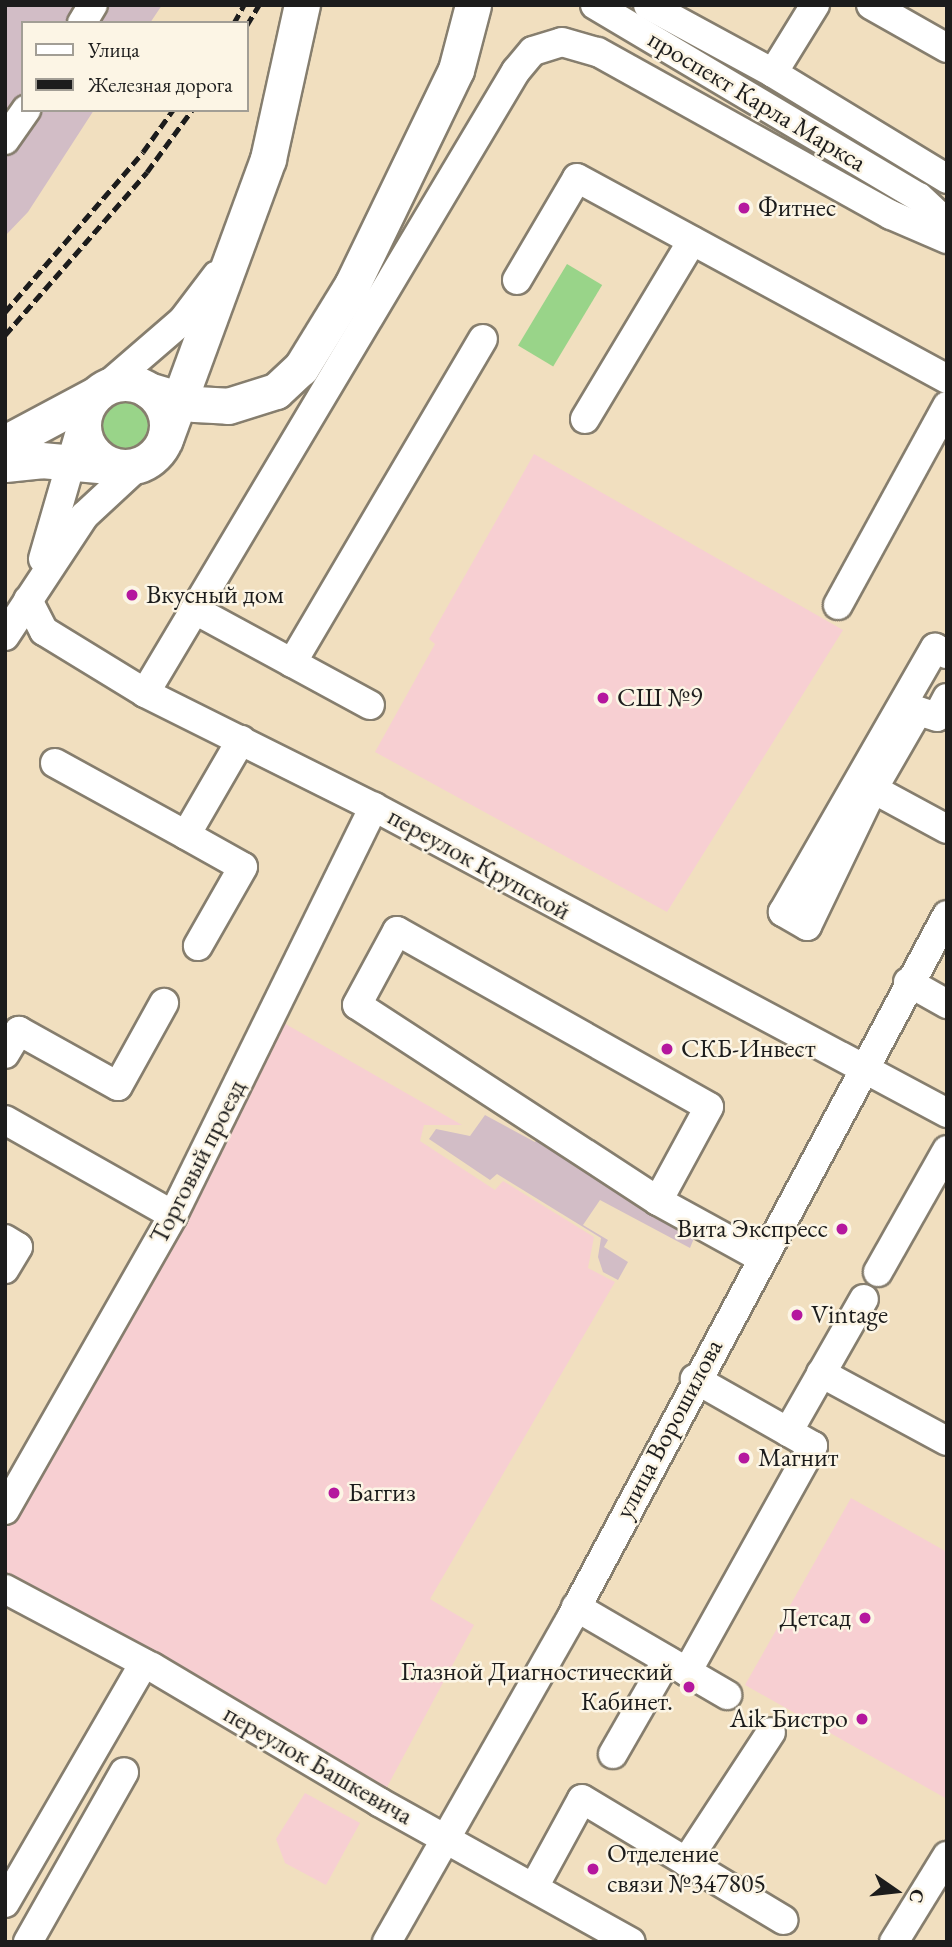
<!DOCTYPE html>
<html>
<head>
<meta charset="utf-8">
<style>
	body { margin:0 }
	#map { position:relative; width:952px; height:1947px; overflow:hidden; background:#f1dfbf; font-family:"EB Garamond",serif }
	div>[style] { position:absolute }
	.built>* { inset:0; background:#f7cfd2 }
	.industrial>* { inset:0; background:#d2bdc6 }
	.green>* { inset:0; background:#99d489; transform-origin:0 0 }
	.round { border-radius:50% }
	.roads { filter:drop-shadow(2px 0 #867e6e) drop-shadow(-2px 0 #867e6e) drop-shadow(0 2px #867e6e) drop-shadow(0 -2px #867e6e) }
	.minor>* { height:28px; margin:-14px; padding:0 14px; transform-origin:14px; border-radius:14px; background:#fff }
	.major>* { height:35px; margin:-17.5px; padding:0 17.5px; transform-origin:17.5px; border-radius:17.5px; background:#fff }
	.major>.ring { margin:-17.5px; padding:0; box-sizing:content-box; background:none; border:35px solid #fff; border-radius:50% }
	.rail>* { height:5px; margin-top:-2.5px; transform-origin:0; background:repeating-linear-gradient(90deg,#1c1c1c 0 10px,transparent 0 15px) }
	.dots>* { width:19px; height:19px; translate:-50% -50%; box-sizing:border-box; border:4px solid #fcf5e5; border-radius:50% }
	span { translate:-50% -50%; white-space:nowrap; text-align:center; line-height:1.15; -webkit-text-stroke:5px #fcf5e5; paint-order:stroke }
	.street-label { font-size:26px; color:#1c1c1c }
	.poi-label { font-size:26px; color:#1c1c1c }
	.left { translate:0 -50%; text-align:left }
	.right { translate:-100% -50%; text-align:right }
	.frame { position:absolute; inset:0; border:7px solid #1c1c1c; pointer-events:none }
	.legend { position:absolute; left:21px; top:21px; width:228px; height:91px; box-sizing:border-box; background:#fcf5e5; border:2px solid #a29e95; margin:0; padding:9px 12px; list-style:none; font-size:21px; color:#1c1c1c }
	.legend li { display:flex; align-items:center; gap:14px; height:35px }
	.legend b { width:35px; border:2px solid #a29e95 }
	.north { position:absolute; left:861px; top:1856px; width:70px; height:70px; -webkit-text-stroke:5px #fcf5e5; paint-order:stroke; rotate:104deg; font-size:19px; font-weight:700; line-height:28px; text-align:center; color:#1c1c1c }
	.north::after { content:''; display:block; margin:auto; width:24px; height:32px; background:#1c1c1c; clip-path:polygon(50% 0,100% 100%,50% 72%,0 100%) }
</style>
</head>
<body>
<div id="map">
	<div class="built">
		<i style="clip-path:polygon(534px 454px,843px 630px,667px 912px,375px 752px,435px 644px,429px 639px)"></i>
		<i style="clip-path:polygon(282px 1022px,462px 1125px,424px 1125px,420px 1141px,495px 1190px,503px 1181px,594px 1237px,588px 1268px,615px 1282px,430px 1599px,474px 1625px,379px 1802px,5px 1589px,5px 1510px)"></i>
		<i style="clip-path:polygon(851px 1498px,947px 1552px,947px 1799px,745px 1685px)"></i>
		<i style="clip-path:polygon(305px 1793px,360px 1823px,326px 1885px,285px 1863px,276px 1839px)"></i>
	</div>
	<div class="industrial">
		<i style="clip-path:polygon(5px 5px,162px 5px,150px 23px,23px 23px,23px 110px,94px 110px,28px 212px,5px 236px)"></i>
		<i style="clip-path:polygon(485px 1115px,535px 1142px,539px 1136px,697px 1231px,690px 1248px,600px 1200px,583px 1225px,608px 1240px,604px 1247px,628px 1262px,618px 1280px,603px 1272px,598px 1257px,601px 1238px,497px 1174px,490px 1180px,429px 1139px,436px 1129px,470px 1136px)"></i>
	</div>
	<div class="green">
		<i style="left:567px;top:264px;width:41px;height:95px;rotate:31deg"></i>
		<i class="round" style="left:98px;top:401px;width:54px;height:54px"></i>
	</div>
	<div class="roads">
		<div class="minor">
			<i style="left:595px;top:5px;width:377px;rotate:30.7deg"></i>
			<i style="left:919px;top:197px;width:38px;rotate:43deg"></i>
			<i style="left:648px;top:5px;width:142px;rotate:28.5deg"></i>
			<i style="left:773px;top:73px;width:204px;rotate:31.3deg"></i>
			<i style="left:871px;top:5px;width:87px;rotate:29.5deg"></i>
			<i style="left:82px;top:23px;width:21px;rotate:-59deg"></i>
			<i style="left:773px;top:73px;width:80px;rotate:-58.3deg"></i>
			<i style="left:5px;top:140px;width:37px;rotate:-55deg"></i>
			<i style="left:517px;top:280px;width:118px;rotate:-59.5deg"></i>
			<i style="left:577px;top:178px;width:421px;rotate:28.5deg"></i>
			<i style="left:102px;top:390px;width:107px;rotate:-40.8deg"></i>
			<i style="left:183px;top:320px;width:56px;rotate:-52.9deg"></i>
			<i style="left:585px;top:419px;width:208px;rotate:-59deg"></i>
			<i style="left:43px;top:559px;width:151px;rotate:-73.8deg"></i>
			<i style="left:28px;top:600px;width:35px;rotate:63deg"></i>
			<i style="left:44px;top:631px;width:119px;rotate:31.5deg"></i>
			<i style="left:145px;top:693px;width:256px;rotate:26.5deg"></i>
			<i style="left:374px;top:807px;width:650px;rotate:28.1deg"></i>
			<i style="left:838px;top:605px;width:227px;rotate:-61.3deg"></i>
			<i style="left:195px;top:610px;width:199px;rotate:28.5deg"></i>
			<i style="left:5px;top:636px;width:144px;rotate:-56.6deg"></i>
			<i style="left:84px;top:516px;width:75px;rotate:-42.8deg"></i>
			<i style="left:292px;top:663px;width:376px;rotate:-59.5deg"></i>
			<i style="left:145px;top:693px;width:724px;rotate:-59.19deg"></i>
			<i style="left:516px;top:71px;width:26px;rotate:-50deg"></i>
			<i style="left:533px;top:51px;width:30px;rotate:-17deg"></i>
			<i style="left:562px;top:42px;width:37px;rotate:16deg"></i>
			<i style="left:598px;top:52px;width:335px;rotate:29.1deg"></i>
			<i style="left:891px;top:215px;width:61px;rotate:23.2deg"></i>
			<i style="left:947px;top:698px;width:21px;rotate:118deg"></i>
			<i style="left:937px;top:717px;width:20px;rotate:-162deg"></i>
			<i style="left:918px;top:711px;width:90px;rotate:120deg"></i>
			<i style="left:873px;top:789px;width:84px;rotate:28.4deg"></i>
			<i style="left:55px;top:763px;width:149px;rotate:28.8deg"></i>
			<i style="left:186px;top:835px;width:110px;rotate:-59.9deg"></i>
			<i style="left:873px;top:789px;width:152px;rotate:115.7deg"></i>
			<i style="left:807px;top:926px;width:28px;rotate:-150deg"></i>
			<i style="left:783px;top:912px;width:305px;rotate:-60.1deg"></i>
			<i style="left:935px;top:648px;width:13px;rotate:27deg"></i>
			<i style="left:186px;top:835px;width:65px;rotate:29.3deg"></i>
			<i style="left:243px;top:867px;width:91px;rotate:119.7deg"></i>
			<i style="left:908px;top:982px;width:45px;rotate:29.4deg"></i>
			<i style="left:5px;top:1054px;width:27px;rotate:-59deg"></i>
			<i style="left:19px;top:1031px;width:113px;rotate:29.1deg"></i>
			<i style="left:118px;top:1086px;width:95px;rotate:-61deg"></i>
			<i style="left:5px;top:1120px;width:193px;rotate:29.5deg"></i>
			<i style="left:658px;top:1201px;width:359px;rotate:-146.9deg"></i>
			<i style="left:357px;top:1005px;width:84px;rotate:-61.6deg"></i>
			<i style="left:397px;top:931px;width:358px;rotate:29.4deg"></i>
			<i style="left:709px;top:1107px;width:107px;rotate:118.5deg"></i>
			<i style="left:658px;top:1201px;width:116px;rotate:28.8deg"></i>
			<i style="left:5px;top:1239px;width:15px;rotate:32deg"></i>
			<i style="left:18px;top:1247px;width:26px;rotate:121deg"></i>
			<i style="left:878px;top:1272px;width:140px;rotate:-60.5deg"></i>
			<i style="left:821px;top:1373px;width:143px;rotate:28.4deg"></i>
			<i style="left:788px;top:1432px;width:153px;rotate:-60.3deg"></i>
			<i style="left:5px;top:1510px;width:339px;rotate:-60.3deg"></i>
			<i style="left:173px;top:1215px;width:455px;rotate:-63.8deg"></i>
			<i style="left:5px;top:1589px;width:166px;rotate:28deg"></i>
			<i style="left:152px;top:1667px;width:264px;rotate:30.7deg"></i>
			<i style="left:379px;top:1802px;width:288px;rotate:29.1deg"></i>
			<i style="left:576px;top:1607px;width:175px;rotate:30.2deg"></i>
			<i style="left:687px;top:1672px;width:259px;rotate:-60.9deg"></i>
			<i style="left:813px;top:1446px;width:136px;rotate:-150.4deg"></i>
			<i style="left:613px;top:1754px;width:108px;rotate:-60.1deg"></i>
			<i style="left:686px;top:1862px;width:155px;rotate:-56.8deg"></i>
			<i style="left:534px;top:1887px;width:100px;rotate:-61.4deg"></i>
			<i style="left:582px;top:1799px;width:235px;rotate:31deg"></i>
			<i style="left:5px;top:1903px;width:277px;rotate:-59.9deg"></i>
			<i style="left:28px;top:1942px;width:195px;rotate:-60.5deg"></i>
			<i style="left:387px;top:1942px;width:373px;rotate:-60.4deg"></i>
			<i style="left:571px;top:1618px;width:797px;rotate:-61.86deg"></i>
			<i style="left:894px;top:1942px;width:101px;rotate:-58.4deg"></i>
		</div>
		<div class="major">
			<i class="ring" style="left:83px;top:383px;width:49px;height:49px"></i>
			<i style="left:148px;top:390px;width:49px;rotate:16.6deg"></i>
			<i style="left:195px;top:404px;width:33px;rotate:3deg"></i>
			<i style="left:228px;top:406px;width:50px;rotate:-17.4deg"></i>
			<i style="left:276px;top:391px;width:34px;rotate:-43deg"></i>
			<i style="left:301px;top:368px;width:97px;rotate:-58.4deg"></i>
			<i style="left:352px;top:285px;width:239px;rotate:-64.2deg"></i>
			<i style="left:456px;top:70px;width:67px;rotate:-75.3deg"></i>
			<i style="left:165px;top:439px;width:298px;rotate:-69.8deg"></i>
			<i style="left:268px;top:159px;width:158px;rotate:-77.6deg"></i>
			<i style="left:5px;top:443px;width:102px;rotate:-28.1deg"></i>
			<i style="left:5px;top:464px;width:36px;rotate:-6deg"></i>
			<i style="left:41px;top:460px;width:78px;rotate:5.1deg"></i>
		</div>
	</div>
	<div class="rail">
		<i style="left:234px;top:23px;width:21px;rotate:-61deg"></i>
		<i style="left:247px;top:25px;width:23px;rotate:-59deg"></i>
		<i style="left:5px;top:312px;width:211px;rotate:-49.2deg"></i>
		<i style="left:143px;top:152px;width:52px;rotate:-54.5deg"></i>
		<i style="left:5px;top:335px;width:216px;rotate:-48.9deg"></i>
		<i style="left:147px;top:172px;width:77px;rotate:-54deg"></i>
	</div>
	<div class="dots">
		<i style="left:744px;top:208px;background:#b5179e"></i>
		<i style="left:132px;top:595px;background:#b5179e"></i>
		<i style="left:603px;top:698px;background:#b5179e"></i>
		<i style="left:667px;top:1049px;background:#b5179e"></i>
		<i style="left:842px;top:1229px;background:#b5179e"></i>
		<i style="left:797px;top:1315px;background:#b5179e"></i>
		<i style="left:744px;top:1458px;background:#b5179e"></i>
		<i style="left:334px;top:1493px;background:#b5179e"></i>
		<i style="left:865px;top:1618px;background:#b5179e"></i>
		<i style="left:689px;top:1687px;background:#b5179e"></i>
		<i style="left:862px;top:1719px;background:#b5179e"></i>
		<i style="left:593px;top:1869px;background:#b5179e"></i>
	</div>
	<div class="street-label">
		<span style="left:757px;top:101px;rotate:31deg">проспект Карла Маркса</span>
		<span style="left:479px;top:864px;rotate:29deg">переулок Крупской</span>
		<span style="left:198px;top:1162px;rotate:-63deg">Торговый проезд</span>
		<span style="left:669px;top:1429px;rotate:-62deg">улица Ворошилова</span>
		<span style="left:318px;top:1765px;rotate:30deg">переулок Башкевича</span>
	</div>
	<div class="poi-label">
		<span class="left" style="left:758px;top:208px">Фитнес</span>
		<span class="left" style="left:146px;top:595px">Вкусный дом</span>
		<span class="left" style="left:617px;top:698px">СШ №9</span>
		<span class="left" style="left:681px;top:1049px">СКБ-Инвест</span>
		<span class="right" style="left:828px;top:1229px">Вита Экспресс</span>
		<span class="left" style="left:811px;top:1315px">Vintage</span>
		<span class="left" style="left:758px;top:1458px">Магнит</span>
		<span class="left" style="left:348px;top:1493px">Баггиз</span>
		<span class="right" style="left:851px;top:1618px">Детсад</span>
		<span class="right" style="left:673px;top:1687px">Глазной Диагностический<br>Кабинет.</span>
		<span class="right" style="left:848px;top:1719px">Aik Бистро</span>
		<span class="left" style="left:607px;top:1869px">Отделение<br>связи №347805</span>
	</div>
	<div class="frame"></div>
	<ul class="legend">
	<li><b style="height:9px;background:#fff"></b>Улица</li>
	<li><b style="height:9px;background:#1c1c1c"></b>Железная дорога</li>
	</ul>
	<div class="north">С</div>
</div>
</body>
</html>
